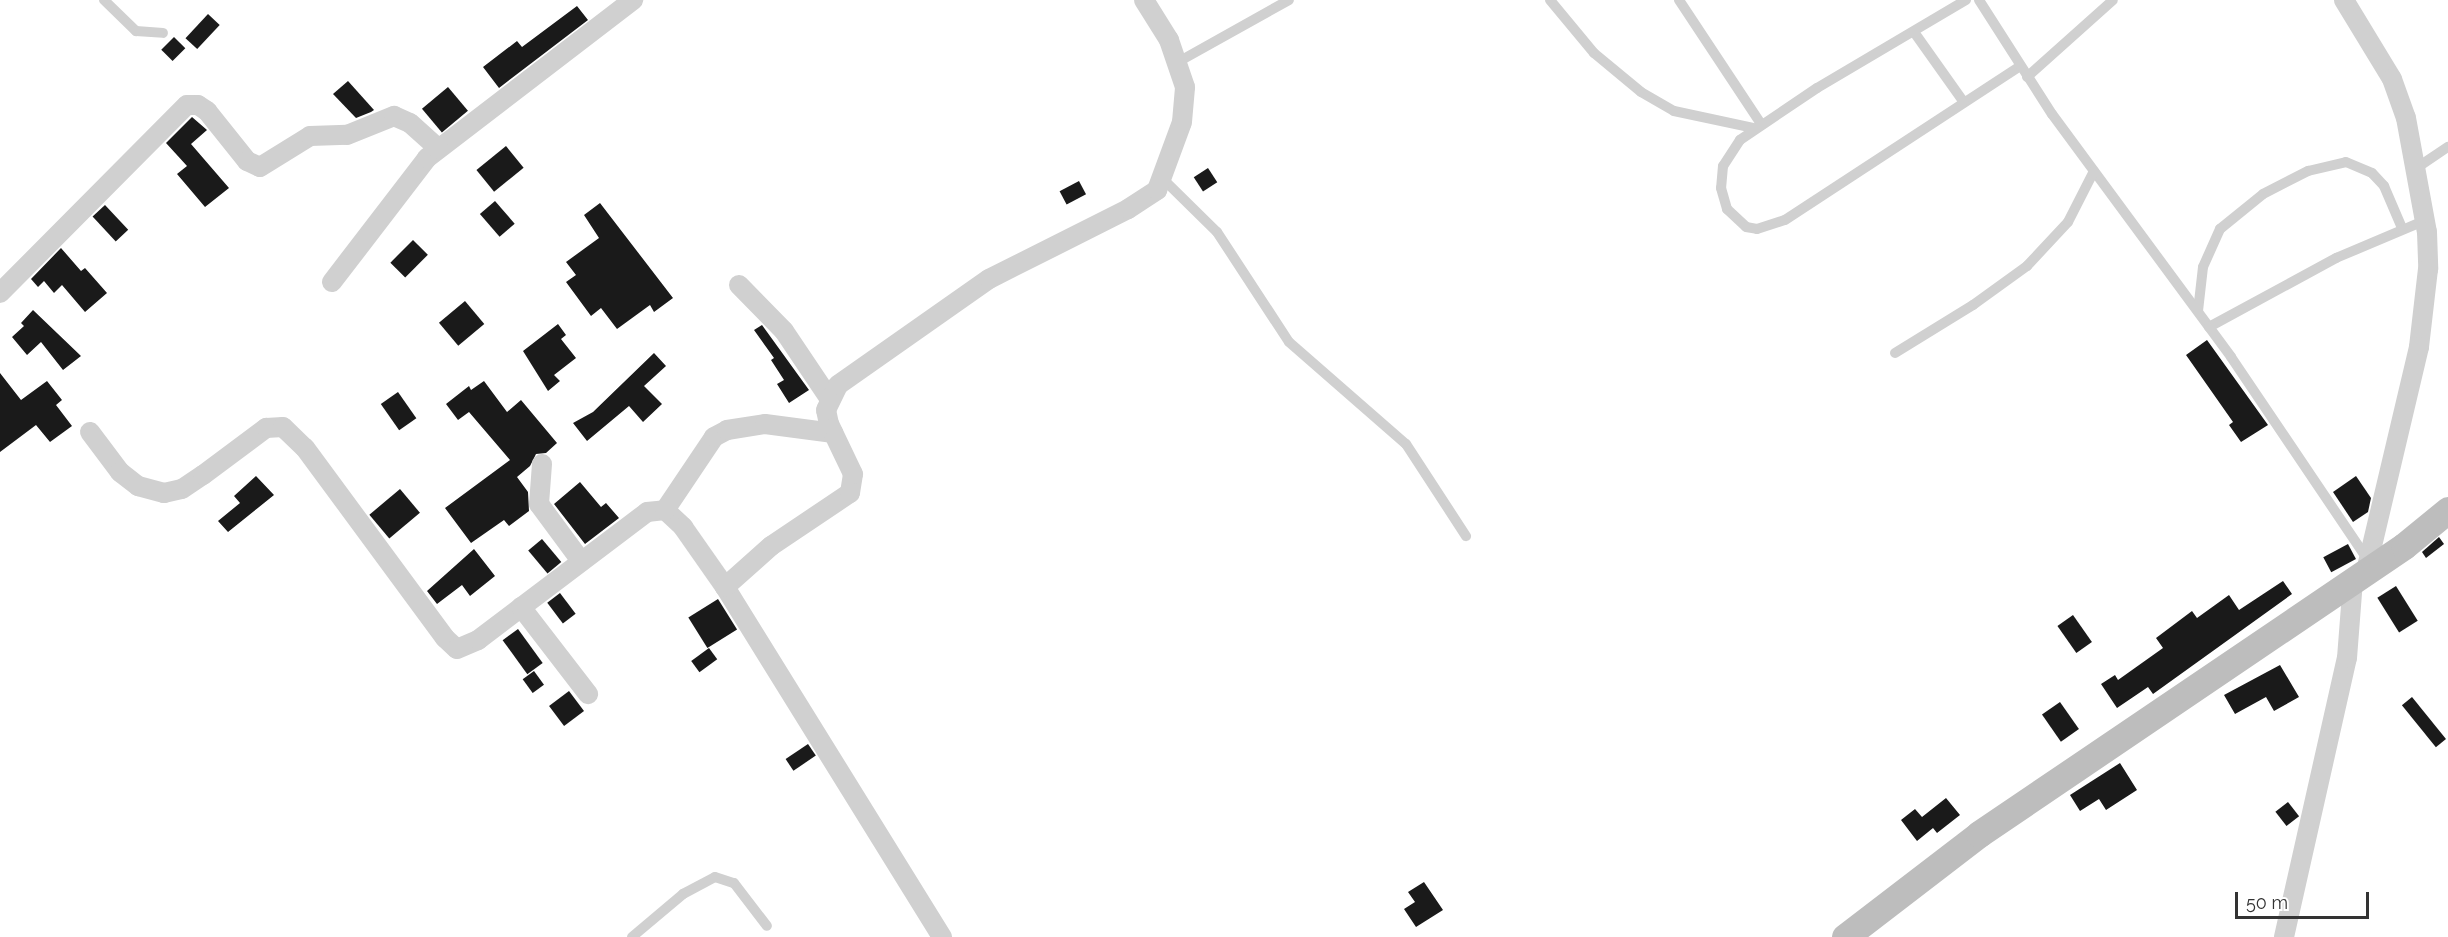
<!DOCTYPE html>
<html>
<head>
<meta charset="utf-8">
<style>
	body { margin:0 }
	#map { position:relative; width:2448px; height:937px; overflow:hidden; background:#fff; font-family:Raleway,sans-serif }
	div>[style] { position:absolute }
	.building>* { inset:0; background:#1a1a1a; transform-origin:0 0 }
	.lane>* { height:10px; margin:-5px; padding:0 5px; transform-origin:5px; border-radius:5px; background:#d0d0d0 }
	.street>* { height:20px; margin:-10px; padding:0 10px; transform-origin:10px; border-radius:10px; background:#d0d0d0 }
	.secondary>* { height:27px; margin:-13.5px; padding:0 13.5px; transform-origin:13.5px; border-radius:13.5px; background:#bdbdbd }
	span { translate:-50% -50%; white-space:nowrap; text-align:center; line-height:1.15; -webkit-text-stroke:6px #fff; paint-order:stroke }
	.scale { position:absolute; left:2235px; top:892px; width:134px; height:27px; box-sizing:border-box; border:3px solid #333; border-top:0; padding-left:8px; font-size:18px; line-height:21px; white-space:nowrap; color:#333; -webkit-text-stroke:4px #fff; paint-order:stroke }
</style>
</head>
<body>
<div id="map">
	<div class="building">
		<i style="clip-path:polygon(577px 6px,588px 20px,499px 88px,483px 67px,517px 41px,522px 47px)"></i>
		<i style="left:208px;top:14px;width:16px;height:33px;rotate:43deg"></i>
		<i style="left:174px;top:37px;width:16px;height:18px;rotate:45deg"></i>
		<i style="clip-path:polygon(348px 81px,374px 110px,371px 112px,356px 118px,333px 94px)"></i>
		<i style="left:448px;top:87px;width:31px;height:34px;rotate:50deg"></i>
		<i style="clip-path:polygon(192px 117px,207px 130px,191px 144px,229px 188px,205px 207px,177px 174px,187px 166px,166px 143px)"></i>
		<i style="left:506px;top:146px;width:28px;height:38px;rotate:51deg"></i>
		<i style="left:1208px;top:168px;width:17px;height:17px;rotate:57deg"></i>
		<i style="left:1079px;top:181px;width:15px;height:22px;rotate:62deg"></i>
		<i style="left:495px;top:201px;width:30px;height:20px;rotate:49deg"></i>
		<i style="clip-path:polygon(600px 203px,673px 298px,654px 312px,650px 305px,617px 329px,601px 308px,591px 316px,566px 282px,576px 275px,566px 262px,599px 238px,584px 215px)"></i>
		<i style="left:105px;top:205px;width:34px;height:17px;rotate:47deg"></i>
		<i style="left:413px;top:240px;width:21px;height:32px;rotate:45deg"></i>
		<i style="clip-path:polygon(61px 248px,81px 271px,85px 268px,107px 293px,85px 312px,62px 285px,54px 293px,44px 281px,38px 287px,31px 279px)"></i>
		<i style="left:465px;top:301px;width:30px;height:34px;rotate:50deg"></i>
		<i style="clip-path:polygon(33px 310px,81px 356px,63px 370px,41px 342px,27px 355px,12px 337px,24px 326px,21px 323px)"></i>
		<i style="clip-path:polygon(558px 324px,566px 335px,561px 339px,576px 358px,554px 375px,560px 381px,548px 391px,523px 351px)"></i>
		<i style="clip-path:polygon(762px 325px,809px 390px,789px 403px,777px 384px,784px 380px,771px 360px,774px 358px,754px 330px)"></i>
		<i style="clip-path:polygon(2207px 340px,2268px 425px,2241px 442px,2229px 425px,2233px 422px,2186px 355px)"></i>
		<i style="clip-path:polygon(654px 353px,666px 366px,644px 386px,662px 404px,643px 422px,629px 406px,587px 441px,573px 423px,593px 412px)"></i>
		<i style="clip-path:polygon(0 373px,21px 400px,47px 381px,62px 400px,56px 405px,72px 426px,50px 442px,36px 425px,0 452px)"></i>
		<i style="clip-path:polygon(484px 381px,507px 412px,521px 400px,557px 443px,546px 453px,536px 454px,530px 466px,517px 477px,528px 492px,529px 511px,509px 526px,504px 520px,471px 543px,445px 508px,510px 460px,469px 412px,458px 420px,446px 404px,469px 386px,471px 390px)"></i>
		<i style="left:398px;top:392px;width:32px;height:21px;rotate:55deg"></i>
		<i style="clip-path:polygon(256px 476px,274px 495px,228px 532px,218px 521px,240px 503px,234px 496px)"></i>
		<i style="clip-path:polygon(2356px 476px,2371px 498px,2368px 512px,2353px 522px,2333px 492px)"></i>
		<i style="clip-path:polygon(580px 482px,601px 507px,606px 503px,619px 518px,585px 544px,554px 504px)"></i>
		<i style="left:400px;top:489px;width:31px;height:40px;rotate:50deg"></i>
		<i style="clip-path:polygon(2439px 537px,2444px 544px,2426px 558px,2422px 552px)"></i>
		<i style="left:542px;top:539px;width:30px;height:18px;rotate:50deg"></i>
		<i style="left:2348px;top:544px;width:17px;height:28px;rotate:62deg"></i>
		<i style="clip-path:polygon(474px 549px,495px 576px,470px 596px,462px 585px,437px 604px,427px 591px)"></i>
		<i style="clip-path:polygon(2283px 581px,2292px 594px,2153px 694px,2148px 687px,2117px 708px,2101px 684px,2115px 675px,2118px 680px,2163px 648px,2156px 638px,2192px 611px,2197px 618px,2229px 595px,2239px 610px)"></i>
		<i style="left:2396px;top:586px;width:41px;height:22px;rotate:58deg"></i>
		<i style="left:560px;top:593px;width:26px;height:16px;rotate:53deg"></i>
		<i style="left:718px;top:599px;width:36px;height:35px;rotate:58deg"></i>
		<i style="left:2073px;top:615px;width:33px;height:19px;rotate:55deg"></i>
		<i style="left:518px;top:629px;width:42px;height:19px;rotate:54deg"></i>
		<i style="left:709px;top:648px;width:14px;height:22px;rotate:54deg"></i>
		<i style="clip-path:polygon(2280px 665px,2299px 697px,2274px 711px,2266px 697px,2235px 714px,2224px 695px)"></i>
		<i style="left:534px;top:671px;width:17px;height:14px;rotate:54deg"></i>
		<i style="left:569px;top:691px;width:25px;height:25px;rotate:53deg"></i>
		<i style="left:2412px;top:697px;width:54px;height:13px;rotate:51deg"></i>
		<i style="left:2060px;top:702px;width:33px;height:22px;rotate:55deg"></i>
		<i style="left:808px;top:744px;width:14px;height:27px;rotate:56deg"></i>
		<i style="clip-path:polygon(2120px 763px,2137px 790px,2106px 810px,2099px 799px,2080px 811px,2070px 795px)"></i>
		<i style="clip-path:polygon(1946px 798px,1960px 815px,1937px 833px,1933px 828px,1917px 841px,1901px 820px,1915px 809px,1922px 817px)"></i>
		<i style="left:2288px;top:802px;width:18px;height:16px;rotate:52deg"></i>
		<i style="clip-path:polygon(1424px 882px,1443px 910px,1416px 927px,1404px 909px,1415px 902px,1408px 892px)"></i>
	</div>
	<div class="lane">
		<i style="left:104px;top:0;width:45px;rotate:44.1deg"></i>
		<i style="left:136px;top:31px;width:27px;rotate:4deg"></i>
		<i style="left:1550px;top:0;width:69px;rotate:50.3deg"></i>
		<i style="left:1594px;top:53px;width:61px;rotate:39.7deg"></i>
		<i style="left:1641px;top:92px;width:38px;rotate:30deg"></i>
		<i style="left:1674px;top:111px;width:82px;rotate:12deg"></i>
		<i style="left:1679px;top:0;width:149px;rotate:56.5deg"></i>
		<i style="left:1966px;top:0;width:173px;rotate:149.4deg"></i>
		<i style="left:1817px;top:88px;width:93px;rotate:146deg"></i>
		<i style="left:1740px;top:140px;width:31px;rotate:123deg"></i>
		<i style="left:1723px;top:166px;width:22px;rotate:95deg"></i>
		<i style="left:1721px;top:188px;width:22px;rotate:74deg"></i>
		<i style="left:1727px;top:209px;width:26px;rotate:43deg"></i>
		<i style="left:1746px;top:227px;width:11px;rotate:10deg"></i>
		<i style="left:1757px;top:229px;width:29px;rotate:-18deg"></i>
		<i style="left:1785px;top:220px;width:281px;rotate:-33.2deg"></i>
		<i style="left:1979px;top:0;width:135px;rotate:57.4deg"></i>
		<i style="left:2052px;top:114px;width:302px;rotate:53.6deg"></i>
		<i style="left:2231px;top:357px;width:245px;rotate:56deg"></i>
		<i style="left:1914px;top:32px;width:85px;rotate:54.6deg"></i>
		<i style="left:1178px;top:62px;width:127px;rotate:-29.2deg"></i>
		<i style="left:2027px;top:77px;width:115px;rotate:-41.8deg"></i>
		<i style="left:2418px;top:167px;width:36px;rotate:-34deg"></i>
		<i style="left:1162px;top:178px;width:77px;rotate:44.5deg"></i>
		<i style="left:1217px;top:232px;width:131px;rotate:56.8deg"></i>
		<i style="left:1289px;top:342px;width:155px;rotate:41.1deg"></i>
		<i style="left:1406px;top:444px;width:110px;rotate:56.9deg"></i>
		<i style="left:2198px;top:311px;width:44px;rotate:-83.5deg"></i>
		<i style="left:2203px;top:267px;width:42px;rotate:-65.9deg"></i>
		<i style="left:2220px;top:229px;width:55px;rotate:-39.1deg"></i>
		<i style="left:2263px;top:194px;width:51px;rotate:-27.1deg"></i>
		<i style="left:2308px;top:171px;width:39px;rotate:-13deg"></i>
		<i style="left:2346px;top:162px;width:28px;rotate:23deg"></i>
		<i style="left:2372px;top:173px;width:18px;rotate:47deg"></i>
		<i style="left:2384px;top:186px;width:46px;rotate:66.8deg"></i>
		<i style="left:2209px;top:327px;width:145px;rotate:-28.5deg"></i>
		<i style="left:2336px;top:258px;width:98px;rotate:-22.9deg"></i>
		<i style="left:1895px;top:353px;width:92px;rotate:-31.6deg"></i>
		<i style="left:1973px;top:305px;width:67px;rotate:-35.8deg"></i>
		<i style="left:2027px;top:266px;width:60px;rotate:-47deg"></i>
		<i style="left:2068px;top:222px;width:57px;rotate:-63deg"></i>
		<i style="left:632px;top:937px;width:67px;rotate:-40.1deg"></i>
		<i style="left:683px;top:894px;width:36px;rotate:-28deg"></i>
		<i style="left:715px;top:877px;width:20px;rotate:18deg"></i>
		<i style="left:734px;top:883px;width:54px;rotate:52.5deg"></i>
	</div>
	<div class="street">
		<i style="left:2344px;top:0;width:92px;rotate:58.7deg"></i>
		<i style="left:2392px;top:79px;width:41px;rotate:70.3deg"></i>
		<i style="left:2406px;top:118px;width:116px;rotate:79.6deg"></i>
		<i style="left:2427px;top:232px;width:37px;rotate:88deg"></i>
		<i style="left:2428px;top:269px;width:79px;rotate:96.6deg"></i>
		<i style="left:2419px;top:347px;width:230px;rotate:103.3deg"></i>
		<i style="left:332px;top:282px;width:156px;rotate:-52.5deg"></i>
		<i style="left:427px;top:158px;width:260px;rotate:-37.5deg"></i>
		<i style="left:739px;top:285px;width:64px;rotate:45.6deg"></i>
		<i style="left:784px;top:331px;width:81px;rotate:56.1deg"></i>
		<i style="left:0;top:293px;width:265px;rotate:-45.2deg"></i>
		<i style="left:187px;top:105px;width:11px"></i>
		<i style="left:198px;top:105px;width:11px;rotate:34deg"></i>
		<i style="left:207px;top:111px;width:64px;rotate:51.3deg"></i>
		<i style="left:247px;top:161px;width:14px;rotate:25deg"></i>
		<i style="left:260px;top:167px;width:59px;rotate:-31.8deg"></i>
		<i style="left:310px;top:136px;width:37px;rotate:-2deg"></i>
		<i style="left:347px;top:135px;width:51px;rotate:-22deg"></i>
		<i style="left:394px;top:116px;width:17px;rotate:24deg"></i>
		<i style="left:410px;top:123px;width:38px;rotate:42deg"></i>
		<i style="left:90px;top:432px;width:50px;rotate:53.1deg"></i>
		<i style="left:120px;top:472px;width:23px;rotate:38deg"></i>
		<i style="left:138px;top:486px;width:27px;rotate:15deg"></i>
		<i style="left:164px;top:493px;width:18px;rotate:-13deg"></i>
		<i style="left:182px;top:489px;width:25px;rotate:-34deg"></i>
		<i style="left:203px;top:475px;width:79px;rotate:-36.7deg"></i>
		<i style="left:266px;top:428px;width:17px;rotate:-3deg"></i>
		<i style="left:283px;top:427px;width:30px;rotate:44deg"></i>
		<i style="left:305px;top:448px;width:236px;rotate:53.6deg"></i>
		<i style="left:445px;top:638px;width:16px;rotate:43deg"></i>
		<i style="left:457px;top:649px;width:23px;rotate:-23deg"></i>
		<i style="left:478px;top:640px;width:212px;rotate:-37.1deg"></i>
		<i style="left:647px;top:512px;width:18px;rotate:-6deg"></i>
		<i style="left:665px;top:510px;width:25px;rotate:43deg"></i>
		<i style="left:683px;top:527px;width:73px;rotate:55deg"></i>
		<i style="left:725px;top:587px;width:412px;rotate:58.2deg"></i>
		<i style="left:542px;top:464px;width:40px;rotate:94.3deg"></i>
		<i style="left:539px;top:504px;width:71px;rotate:53.6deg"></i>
		<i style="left:665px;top:510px;width:88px;rotate:-56.1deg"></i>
		<i style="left:714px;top:437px;width:15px;rotate:-28deg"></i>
		<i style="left:727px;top:430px;width:38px;rotate:-9deg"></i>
		<i style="left:765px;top:424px;width:69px;rotate:7.5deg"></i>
		<i style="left:725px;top:587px;width:62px;rotate:-41.7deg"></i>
		<i style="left:771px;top:546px;width:95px;rotate:-33.9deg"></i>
		<i style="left:850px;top:493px;width:19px;rotate:-81deg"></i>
		<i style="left:853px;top:474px;width:55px;rotate:-115.6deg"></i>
		<i style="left:829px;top:424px;width:14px;rotate:-102deg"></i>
		<i style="left:826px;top:410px;width:28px;rotate:-64deg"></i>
		<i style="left:838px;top:385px;width:184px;rotate:-35.1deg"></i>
		<i style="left:989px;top:279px;width:156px;rotate:-26.7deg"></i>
		<i style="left:1128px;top:209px;width:35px;rotate:-33deg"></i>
		<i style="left:1157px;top:190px;width:72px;rotate:-69.8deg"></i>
		<i style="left:1182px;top:122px;width:35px;rotate:-85deg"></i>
		<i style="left:1185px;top:87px;width:50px;rotate:-108.8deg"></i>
		<i style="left:1169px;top:40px;width:47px;rotate:-122deg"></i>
		<i style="left:521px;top:607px;width:110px;rotate:52.4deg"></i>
		<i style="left:2284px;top:937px;width:286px;rotate:-77.3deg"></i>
		<i style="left:2347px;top:658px;width:78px;rotate:-85.6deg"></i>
	</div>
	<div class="secondary">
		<i style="left:1845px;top:937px;width:169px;rotate:-37.5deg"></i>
		<i style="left:1979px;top:834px;width:513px;rotate:-34.12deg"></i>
		<i style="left:2404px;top:546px;width:57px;rotate:-39.3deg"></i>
	</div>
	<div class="scale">50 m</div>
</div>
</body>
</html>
